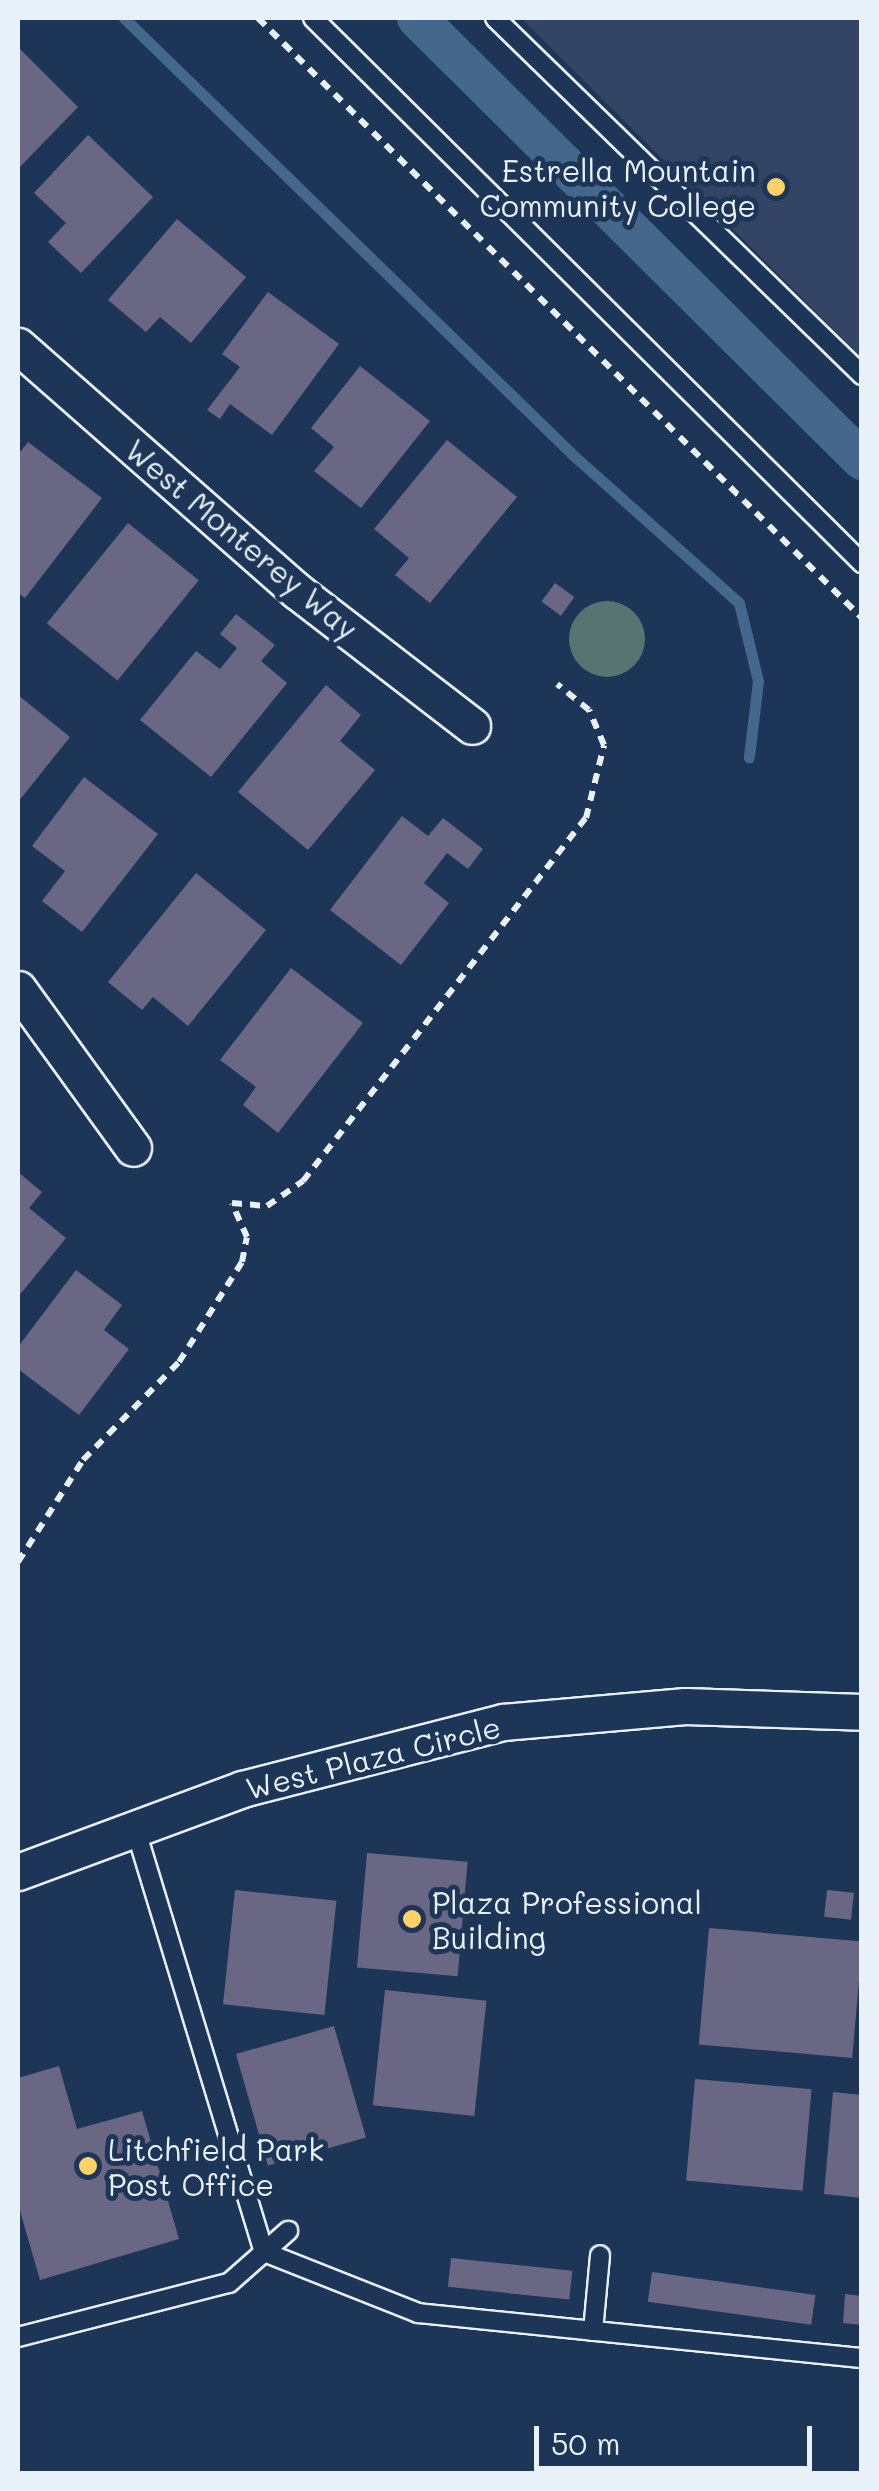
<!DOCTYPE html>
<html>
<head>
<meta charset="utf-8">
<style>
	body { margin:0 }
	#map { position:relative; width:879px; height:2491px; overflow:hidden; background:#1d3557; font-family:Mali,sans-serif }
	div>[style] { position:absolute }
	.built>* { inset:0; background:#344465 }
	.green>* { inset:0; background:#577472 }
	.round { border-radius:50% }
	.stream>* { height:11px; margin:-5.5px; padding:0 5.5px; transform-origin:5.5px; border-radius:5.5px; background:#46678c }
	.canal>* { height:40px; margin:-20px; padding:0 20px; transform-origin:20px; border-radius:20px; background:#46678c }
	.building>* { inset:0; background:#6a6785; transform-origin:0 0 }
	.path>* { height:6px; margin-top:-3px; transform-origin:0; background:repeating-linear-gradient(90deg,#e8f1f8 0 10px,transparent 0 18px) }
	.roads { filter:drop-shadow(2px 0 #e8f1f8) drop-shadow(-2px 0 #e8f1f8) drop-shadow(0 2px #e8f1f8) drop-shadow(0 -2px #e8f1f8) }
	.service>* { height:18px; margin:-9px; padding:0 9px; transform-origin:9px; border-radius:9px; background:#1d3557 }
	.minor>* { height:35px; margin:-17.5px; padding:0 17.5px; transform-origin:17.5px; border-radius:17.5px; background:#1d3557 }
	.dots>* { width:28px; height:28px; translate:-50% -50%; box-sizing:border-box; border:5px solid #1d3557; border-radius:50% }
	span { translate:-50% -50%; white-space:nowrap; text-align:center; line-height:1.15; -webkit-text-stroke:10px #1d3557; paint-order:stroke }
	.poi-label { font-size:30px; color:#e8f1f8 }
	.right { translate:-100% -50%; text-align:right }
	.left { translate:0 -50%; text-align:left }
	.street-label { font-size:30px; color:#e8f1f8 }
	.frame { position:absolute; inset:0; border:20px solid #e8f1f8; pointer-events:none }
	.scale { position:absolute; left:534px; top:2426px; width:278px; height:45px; box-sizing:border-box; border:5px solid #e8f1f8; border-top:0; padding-left:12px; font-size:30px; line-height:35px; white-space:nowrap; color:#e8f1f8; -webkit-text-stroke:8px #1d3557; paint-order:stroke }
</style>
</head>
<body>
<div id="map">
	<div class="built">
		<i style="clip-path:polygon(521px 18px,861px 18px,861px 357px)"></i>
	</div>
	<div class="green">
		<i class="round" style="left:569px;top:601px;width:76px;height:76px"></i>
	</div>
	<div class="stream">
		<i style="left:124px;top:18px;width:627px;rotate:44.22deg"></i>
		<i style="left:573px;top:455px;width:222px;rotate:41.7deg"></i>
		<i style="left:739px;top:603px;width:80px;rotate:76.3deg"></i>
		<i style="left:758px;top:681px;width:77px;rotate:96.8deg"></i>
	</div>
	<div class="canal">
		<i style="left:417px;top:18px;width:627px;rotate:44.81deg"></i>
	</div>
	<div class="building">
		<i style="clip-path:polygon(18px 47px,78px 107px,18px 169px)"></i>
		<i style="clip-path:polygon(88px 135px,153px 197px,81px 273px,48px 242px,66px 223px,34px 193px)"></i>
		<i style="clip-path:polygon(177px 219px,246px 277px,191px 343px,160px 317px,146px 332px,108px 300px)"></i>
		<i style="clip-path:polygon(268px 292px,339px 344px,272px 435px,230px 404px,220px 419px,207px 410px,240px 367px,222px 354px)"></i>
		<i style="clip-path:polygon(360px 366px,430px 421px,361px 508px,314px 471px,334px 447px,311px 428px)"></i>
		<i style="clip-path:polygon(447px 440px,517px 497px,430px 603px,395px 575px,409px 558px,374px 529px)"></i>
		<i style="clip-path:polygon(28px 442px,102px 498px,25px 598px,18px 593px,18px 455px)"></i>
		<i style="left:128px;top:523px;width:91px;height:129px;rotate:39deg"></i>
		<i style="left:555px;top:583px;width:24px;height:23px;rotate:36deg"></i>
		<i style="clip-path:polygon(236px 614px,275px 645px,261px 661px,287px 683px,211px 777px,140px 720px,196px 651px,220px 669px,237px 648px,220px 634px)"></i>
		<i style="clip-path:polygon(326px 685px,361px 715px,340px 741px,375px 770px,308px 850px,238px 792px)"></i>
		<i style="clip-path:polygon(18px 695px,70px 737px,18px 802px)"></i>
		<i style="clip-path:polygon(84px 777px,158px 834px,82px 932px,42px 901px,65px 871px,32px 846px)"></i>
		<i style="clip-path:polygon(402px 816px,428px 836px,443px 818px,483px 849px,468px 869px,447px 853px,424px 883px,449px 903px,401px 965px,330px 910px)"></i>
		<i style="clip-path:polygon(196px 873px,266px 930px,188px 1026px,153px 997px,142px 1010px,108px 982px)"></i>
		<i style="clip-path:polygon(291px 968px,363px 1023px,278px 1133px,243px 1105px,256px 1087px,220px 1060px)"></i>
		<i style="clip-path:polygon(18px 1172px,42px 1192px,29px 1208px,66px 1238px,18px 1297px)"></i>
		<i style="clip-path:polygon(76px 1270px,122px 1305px,104px 1330px,129px 1349px,79px 1415px,18px 1369px,18px 1347px)"></i>
		<i style="left:367px;top:1853px;width:101px;height:115px;rotate:5deg"></i>
		<i style="left:235px;top:1890px;width:102px;height:115px;rotate:6deg"></i>
		<i style="left:827px;top:1890px;width:27px;height:27px;rotate:6deg"></i>
		<i style="left:709px;top:1928px;width:154px;height:117px;rotate:5deg"></i>
		<i style="left:385px;top:1990px;width:102px;height:116px;rotate:6deg"></i>
		<i style="left:334px;top:2026px;width:116px;height:102px;rotate:74deg"></i>
		<i style="clip-path:polygon(59px 2066px,77px 2129px,142px 2111px,179px 2239px,40px 2280px,18px 2204px,18px 2078px)"></i>
		<i style="left:695px;top:2079px;width:117px;height:102px;rotate:5deg"></i>
		<i style="clip-path:polygon(833px 2092px,862px 2095px,862px 2198px,824px 2194px)"></i>
		<i style="left:451px;top:2258px;width:122px;height:29px;rotate:6deg"></i>
		<i style="left:652px;top:2272px;width:165px;height:30px;rotate:8deg"></i>
		<i style="clip-path:polygon(845px 2294px,862px 2296px,862px 2325px,843px 2323px)"></i>
	</div>
	<div class="path">
		<i style="left:258px;top:18px;width:851px;rotate:44.81deg"></i>
		<i style="left:18px;top:1562px;width:121px;rotate:-57.5deg"></i>
		<i style="left:83px;top:1460px;width:137px;rotate:-45.6deg"></i>
		<i style="left:179px;top:1362px;width:118px;rotate:-57.8deg"></i>
		<i style="left:242px;top:1262px;width:25px;rotate:-79deg"></i>
		<i style="left:247px;top:1237px;width:37px;rotate:-114deg"></i>
		<i style="left:232px;top:1203px;width:35px;rotate:5deg"></i>
		<i style="left:267px;top:1206px;width:44px;rotate:-34.8deg"></i>
		<i style="left:303px;top:1181px;width:460px;rotate:-52.1deg"></i>
		<i style="left:586px;top:818px;width:75px;rotate:-76.1deg"></i>
		<i style="left:604px;top:745px;width:38px;rotate:-113deg"></i>
		<i style="left:589px;top:710px;width:41px;rotate:-140.9deg"></i>
	</div>
	<div class="roads">
		<div class="service">
			<i style="left:313px;top:18px;width:774px;rotate:44.79deg"></i>
			<i style="left:495px;top:18px;width:512px;rotate:44.21deg"></i>
			<i style="left:136px;top:1831px;width:440px;rotate:73.1deg"></i>
			<i style="left:264px;top:2252px;width:166px;rotate:21.6deg"></i>
			<i style="left:418px;top:2313px;width:446px;rotate:5.8deg"></i>
			<i style="left:593px;top:2331px;width:76px;rotate:-84.7deg"></i>
			<i style="left:18px;top:2337px;width:218px;rotate:-14.4deg"></i>
			<i style="left:229px;top:2283px;width:79px;rotate:-41.4deg"></i>
		</div>
		<div class="minor">
			<i style="left:18px;top:346px;width:371px;rotate:41.3deg"></i>
			<i style="left:297px;top:591px;width:221px;rotate:37.6deg"></i>
			<i style="left:18px;top:989px;width:196px;rotate:54.1deg"></i>
			<i style="left:18px;top:1872px;width:239px;rotate:-20.3deg"></i>
			<i style="left:242px;top:1789px;width:269px;rotate:-14.4deg"></i>
			<i style="left:503px;top:1722px;width:183px;rotate:-5deg"></i>
			<i style="left:685px;top:1706px;width:177px;rotate:1.9deg"></i>
		</div>
	</div>
	<div class="dots">
		<i style="left:776px;top:187px;background:#ffd166"></i>
		<i style="left:412px;top:1919px;background:#ffd166"></i>
		<i style="left:88px;top:2166px;background:#ffd166"></i>
	</div>
	<div class="poi-label">
		<span class="right" style="left:756px;top:187px">Estrella Mountain<br>Community College</span>
		<span class="left" style="left:432px;top:1919px">Plaza Professional<br>Building</span>
		<span class="left" style="left:108px;top:2166px">Litchfield Park<br>Post Office</span>
	</div>
	<div class="street-label">
		<span style="left:242px;top:539px;rotate:40deg">West Monterey Way</span>
		<span style="left:373px;top:1757px;rotate:-14deg">West Plaza Circle</span>
	</div>
	<div class="frame"></div>
	<div class="scale">50 m</div>
</div>
</body>
</html>
